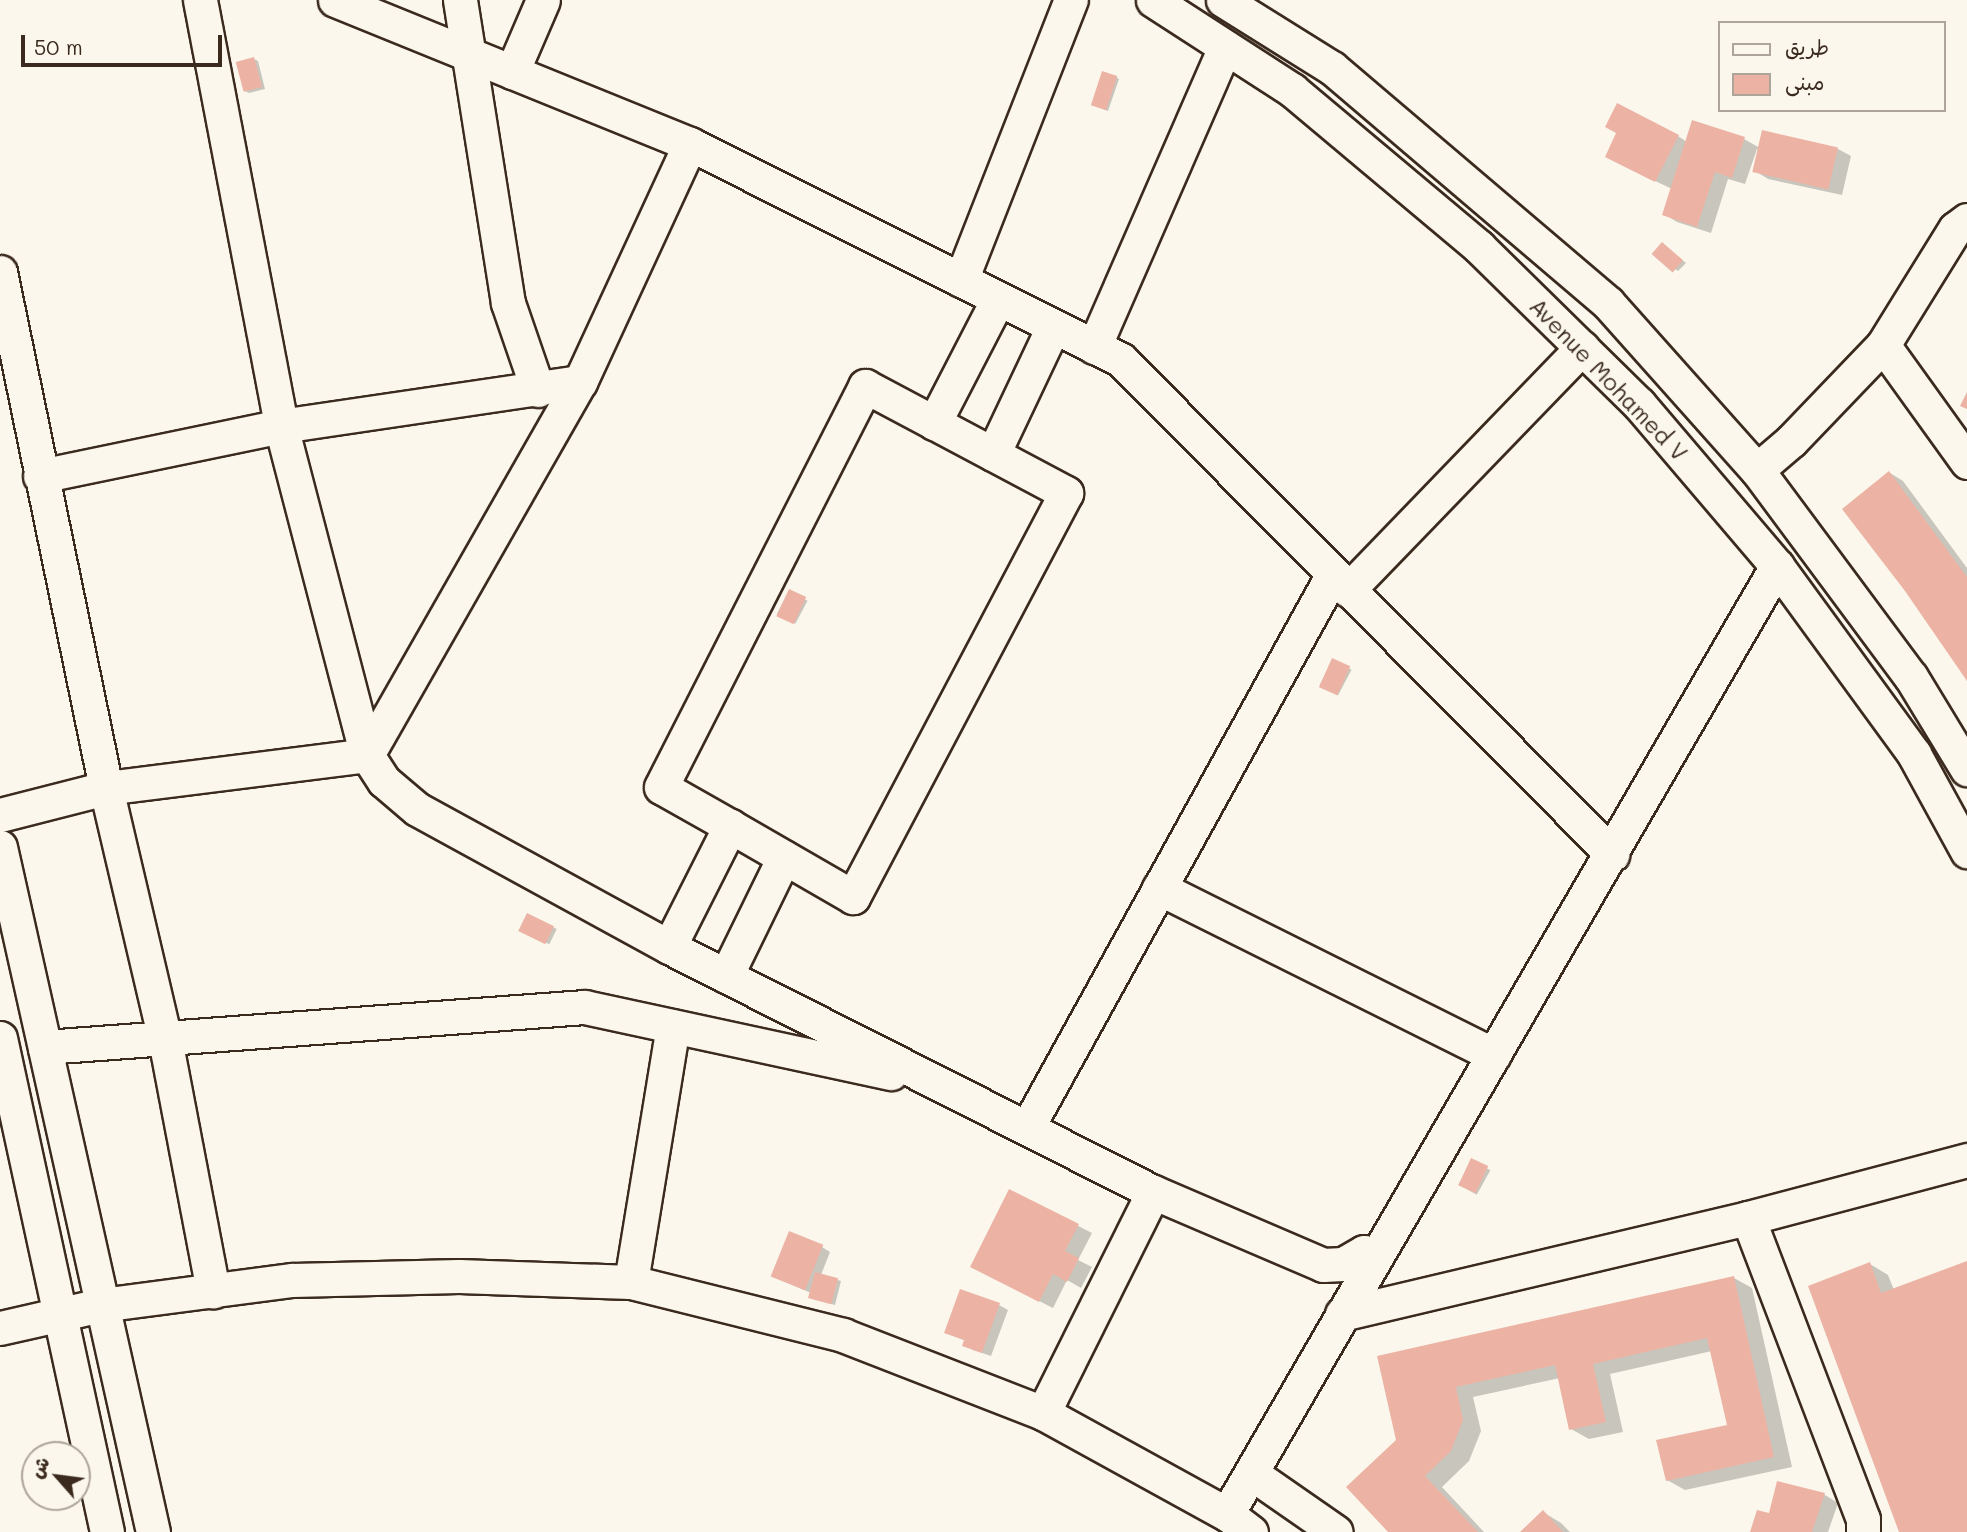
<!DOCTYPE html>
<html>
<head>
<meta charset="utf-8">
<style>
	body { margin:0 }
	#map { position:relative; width:1967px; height:1532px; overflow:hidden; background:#fbf7ec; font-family:Mali,"Playpen Sans Arabic",sans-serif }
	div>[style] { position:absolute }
	.shadow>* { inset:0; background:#0003; transform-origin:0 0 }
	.building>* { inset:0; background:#ecb3a5; transform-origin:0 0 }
	.roads { filter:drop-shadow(2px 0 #3b2a1e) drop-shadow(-2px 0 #3b2a1e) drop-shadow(0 2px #3b2a1e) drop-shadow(0 -2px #3b2a1e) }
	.minor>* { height:33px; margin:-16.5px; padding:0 16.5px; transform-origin:16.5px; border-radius:16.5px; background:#fbf7ec }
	span { translate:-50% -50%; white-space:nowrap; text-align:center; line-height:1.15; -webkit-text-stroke:6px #fbf7ec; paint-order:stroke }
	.street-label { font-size:23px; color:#3b2a1e }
	.legend { position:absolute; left:1718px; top:21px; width:228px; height:91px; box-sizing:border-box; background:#fbf7ec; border:2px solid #aea59a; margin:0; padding:9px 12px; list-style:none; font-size:21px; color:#3b2a1e }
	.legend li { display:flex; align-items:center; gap:14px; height:35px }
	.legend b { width:35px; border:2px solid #aea59a }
	.north { position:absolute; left:21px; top:1441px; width:70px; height:70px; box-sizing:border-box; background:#fbf7ec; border:2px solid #aea59a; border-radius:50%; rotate:298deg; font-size:19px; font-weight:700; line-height:28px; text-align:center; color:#3b2a1e }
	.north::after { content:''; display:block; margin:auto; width:24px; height:32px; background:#3b2a1e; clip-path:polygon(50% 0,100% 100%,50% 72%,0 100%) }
	.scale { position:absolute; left:21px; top:35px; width:201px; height:32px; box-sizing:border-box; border:4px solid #3b2a1e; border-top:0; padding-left:9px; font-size:21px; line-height:24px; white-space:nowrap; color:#3b2a1e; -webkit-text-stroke:5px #fbf7ec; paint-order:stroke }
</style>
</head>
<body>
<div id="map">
	<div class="shadow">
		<i style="clip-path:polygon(254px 59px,258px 61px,265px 89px,249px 93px,245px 91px)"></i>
		<i style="clip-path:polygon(1116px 77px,1119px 79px,1108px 111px,1096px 106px)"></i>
		<i style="clip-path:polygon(1693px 122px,1744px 139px,1760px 148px,1764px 132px,1838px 149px,1851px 156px,1842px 195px,1768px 179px,1755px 171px,1760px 150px,1757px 149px,1745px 184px,1728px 179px,1711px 233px,1677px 222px,1664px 214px,1672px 189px,1620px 164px,1678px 136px,1687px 142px)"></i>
		<i style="clip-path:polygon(1666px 247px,1686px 263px,1678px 271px,1675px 269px)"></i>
		<i style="clip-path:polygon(1890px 473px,1903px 481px,1967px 568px,1967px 680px)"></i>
		<i style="left:789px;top:591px;width:21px;height:26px;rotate:28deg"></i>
		<i style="left:1333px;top:660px;width:21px;height:29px;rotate:28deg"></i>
		<i style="left:528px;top:915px;width:32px;height:17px;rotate:26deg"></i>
		<i style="left:1472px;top:1160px;width:21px;height:28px;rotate:29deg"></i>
		<i style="clip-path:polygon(1010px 1191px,1092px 1233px,1078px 1260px,1092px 1267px,1081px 1288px,1067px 1280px,1053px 1308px,985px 1274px)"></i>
		<i style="clip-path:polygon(822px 1247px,830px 1252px,821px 1275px,841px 1281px,835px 1305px,813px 1299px,811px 1293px,781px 1280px)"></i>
		<i style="clip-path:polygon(1967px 1263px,1967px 1532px,1901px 1532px,1870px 1264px,1888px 1275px,1894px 1290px)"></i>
		<i style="clip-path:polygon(1734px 1278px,1752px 1288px,1792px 1467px,1685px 1490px,1667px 1480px,1729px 1426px,1712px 1351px,1610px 1374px,1623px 1432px,1589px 1439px,1571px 1429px,1560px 1378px,1473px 1397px,1481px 1431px,1469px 1461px,1442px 1487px,1484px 1532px,1390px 1532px,1398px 1440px,1379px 1357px)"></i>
		<i style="clip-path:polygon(999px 1305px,1008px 1310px,991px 1356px,973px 1350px,965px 1345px,966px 1341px,946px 1333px)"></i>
		<i style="clip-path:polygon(1778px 1483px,1825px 1495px,1838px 1503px,1828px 1532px,1752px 1532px,1770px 1515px)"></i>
		<i style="clip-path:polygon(1543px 1512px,1561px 1523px,1570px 1532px,1523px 1532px)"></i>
	</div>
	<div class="building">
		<i style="left:254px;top:57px;width:31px;height:19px;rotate:75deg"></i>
		<i style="left:1102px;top:71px;width:16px;height:36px;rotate:18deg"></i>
		<i style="clip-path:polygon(1617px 103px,1679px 135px,1655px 182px,1605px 157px,1616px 133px,1605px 127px)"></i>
		<i style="clip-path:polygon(1692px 120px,1745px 137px,1732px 178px,1715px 172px,1697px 227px,1662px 215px)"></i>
		<i style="left:1762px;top:130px;width:78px;height:43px;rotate:13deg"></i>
		<i style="left:1662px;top:242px;width:28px;height:16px;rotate:41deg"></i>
		<i style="clip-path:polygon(1967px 392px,1967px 409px,1960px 406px)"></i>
		<i style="clip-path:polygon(1889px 471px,1967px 577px,1967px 681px,1905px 591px,1842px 509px)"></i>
		<i style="left:789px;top:589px;width:19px;height:30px;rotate:25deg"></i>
		<i style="left:1332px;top:658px;width:20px;height:32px;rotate:24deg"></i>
		<i style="left:527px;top:913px;width:30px;height:20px;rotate:26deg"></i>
		<i style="left:1471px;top:1158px;width:19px;height:30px;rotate:25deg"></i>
		<i style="clip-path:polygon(1009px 1189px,1079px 1224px,1065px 1251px,1079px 1258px,1067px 1282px,1053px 1274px,1039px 1302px,970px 1267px)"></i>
		<i style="left:789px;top:1231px;width:37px;height:49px;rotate:22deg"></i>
		<i style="clip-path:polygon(1967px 1261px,1967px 1532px,1899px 1532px,1808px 1286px,1870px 1262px,1881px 1293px)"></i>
		<i style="left:815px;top:1272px;width:24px;height:27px;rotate:15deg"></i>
		<i style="clip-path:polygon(1734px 1276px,1774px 1457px,1666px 1481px,1656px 1440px,1727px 1425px,1707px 1338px,1593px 1364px,1606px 1422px,1569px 1430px,1555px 1365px,1456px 1387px,1463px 1420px,1451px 1451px,1425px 1476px,1478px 1532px,1388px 1532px,1346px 1487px,1396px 1440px,1377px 1356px)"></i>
		<i style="clip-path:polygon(960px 1289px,1000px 1303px,982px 1353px,962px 1346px,964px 1340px,944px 1333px)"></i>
		<i style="clip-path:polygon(1777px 1481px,1825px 1493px,1812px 1532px,1750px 1532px,1757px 1510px,1769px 1513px)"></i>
		<i style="clip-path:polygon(1543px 1510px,1563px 1532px,1520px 1532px)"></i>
	</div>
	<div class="roads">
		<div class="minor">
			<i style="left:200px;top:0;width:434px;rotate:79.2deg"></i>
			<i style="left:281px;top:426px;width:340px;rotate:75.4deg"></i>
			<i style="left:367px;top:755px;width:31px;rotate:57deg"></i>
			<i style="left:384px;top:781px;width:43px;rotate:40.3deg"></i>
			<i style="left:417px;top:809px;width:287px;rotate:28.7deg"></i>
			<i style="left:669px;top:947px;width:542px;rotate:26.85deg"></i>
			<i style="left:1153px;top:1192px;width:185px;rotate:23.2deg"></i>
			<i style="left:1323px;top:1265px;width:20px;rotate:-3deg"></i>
			<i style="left:1343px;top:1264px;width:24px;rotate:-30deg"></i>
			<i style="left:1364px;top:1252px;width:12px;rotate:14deg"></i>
			<i style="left:335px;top:0;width:383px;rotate:22.1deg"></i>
			<i style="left:690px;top:144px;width:482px;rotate:26.6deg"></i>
			<i style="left:1121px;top:360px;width:697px;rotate:45.17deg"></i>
			<i style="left:460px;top:0;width:307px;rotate:81deg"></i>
			<i style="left:508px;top:303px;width:92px;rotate:71deg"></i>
			<i style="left:1153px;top:0;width:166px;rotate:32.9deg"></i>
			<i style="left:1292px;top:90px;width:244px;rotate:40deg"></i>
			<i style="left:1479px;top:247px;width:224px;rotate:44.5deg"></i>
			<i style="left:1639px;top:404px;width:213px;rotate:49.6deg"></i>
			<i style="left:1777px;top:566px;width:233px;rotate:53.9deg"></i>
			<i style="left:1914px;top:754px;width:111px;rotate:61.3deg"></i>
			<i style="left:1223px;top:0;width:128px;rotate:32deg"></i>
			<i style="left:1332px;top:68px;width:362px;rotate:40.4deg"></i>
			<i style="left:1608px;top:303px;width:224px;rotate:48.3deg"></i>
			<i style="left:1757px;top:470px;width:258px;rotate:53.4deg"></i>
			<i style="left:1911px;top:677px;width:108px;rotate:58.7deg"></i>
			<i style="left:512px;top:72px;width:78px;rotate:-66.7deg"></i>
			<i style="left:0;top:272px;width:527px;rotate:78.39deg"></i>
			<i style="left:106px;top:788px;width:258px;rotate:76.8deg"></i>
			<i style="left:165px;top:1039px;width:257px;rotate:79.2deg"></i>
			<i style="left:961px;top:280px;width:301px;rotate:-68.6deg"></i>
			<i style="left:1883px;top:345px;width:144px;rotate:54.3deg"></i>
			<i style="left:1094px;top:347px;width:327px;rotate:-66.4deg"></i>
			<i style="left:934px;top:423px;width:140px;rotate:-62.7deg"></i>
			<i style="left:993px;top:454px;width:140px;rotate:-64.7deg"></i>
			<i style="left:1757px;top:470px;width:45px;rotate:-40.5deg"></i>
			<i style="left:1791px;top:441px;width:133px;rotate:-46.2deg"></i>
			<i style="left:1883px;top:345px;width:137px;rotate:-58.2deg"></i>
			<i style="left:1955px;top:229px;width:15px;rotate:-37deg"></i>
			<i style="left:40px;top:476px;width:246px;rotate:-11.7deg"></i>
			<i style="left:281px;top:426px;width:302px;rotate:-8.4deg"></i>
			<i style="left:1348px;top:590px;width:337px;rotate:-46deg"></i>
			<i style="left:0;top:815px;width:109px;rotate:-14.3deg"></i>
			<i style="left:106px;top:788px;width:263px;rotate:-7.2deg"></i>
			<i style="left:367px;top:755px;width:430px;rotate:-60.3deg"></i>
			<i style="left:580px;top:382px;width:262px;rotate:-65.2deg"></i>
			<i style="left:0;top:847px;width:702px;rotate:77.41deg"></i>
			<i style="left:1159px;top:888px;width:374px;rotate:26.5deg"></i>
			<i style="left:669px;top:947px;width:136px;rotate:-63.2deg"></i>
			<i style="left:730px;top:826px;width:79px;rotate:-150.5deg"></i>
			<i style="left:661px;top:787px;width:450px;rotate:-63deg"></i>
			<i style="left:865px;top:386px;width:228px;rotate:28deg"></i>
			<i style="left:1066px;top:493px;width:457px;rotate:117.8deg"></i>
			<i style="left:853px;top:897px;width:142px;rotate:-150deg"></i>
			<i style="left:726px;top:976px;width:132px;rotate:-64deg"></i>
			<i style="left:0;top:1038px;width:505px;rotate:77.78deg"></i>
			<i style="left:45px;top:1047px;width:541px;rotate:-4.24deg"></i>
			<i style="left:585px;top:1007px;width:313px;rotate:12.2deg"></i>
			<i style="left:1027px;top:1128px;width:633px;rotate:-61.09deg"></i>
			<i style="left:1748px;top:1218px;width:322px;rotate:69.1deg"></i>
			<i style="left:1863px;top:1519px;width:13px;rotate:90deg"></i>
			<i style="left:631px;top:1282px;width:259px;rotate:-80.7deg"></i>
			<i style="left:1342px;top:1314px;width:417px;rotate:-13.3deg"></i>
			<i style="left:1748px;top:1218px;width:227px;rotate:-14.8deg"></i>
			<i style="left:0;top:1328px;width:104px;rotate:-12.8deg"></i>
			<i style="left:101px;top:1305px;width:193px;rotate:-7.5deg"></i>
			<i style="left:292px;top:1280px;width:167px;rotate:-1.4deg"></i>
			<i style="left:459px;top:1276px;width:172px;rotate:2deg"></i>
			<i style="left:631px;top:1282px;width:219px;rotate:14deg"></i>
			<i style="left:843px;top:1335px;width:215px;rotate:21.3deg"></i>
			<i style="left:1043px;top:1413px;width:210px;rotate:28.8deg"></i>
			<i style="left:1227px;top:1514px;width:30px;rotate:37deg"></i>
			<i style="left:1043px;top:1413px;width:247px;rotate:-63.5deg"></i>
			<i style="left:1251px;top:1473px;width:103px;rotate:34.8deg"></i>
			<i style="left:1227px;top:1514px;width:1096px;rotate:-59.88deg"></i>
		</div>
	</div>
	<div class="street-label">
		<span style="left:1609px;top:379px;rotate:46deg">Avenue Mohamed V</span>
	</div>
	<ul class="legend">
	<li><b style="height:9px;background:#fbf7ec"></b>طريق</li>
	<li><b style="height:19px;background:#ecb3a5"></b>مبنى</li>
	</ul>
	<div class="north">ش</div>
	<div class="scale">50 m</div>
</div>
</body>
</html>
